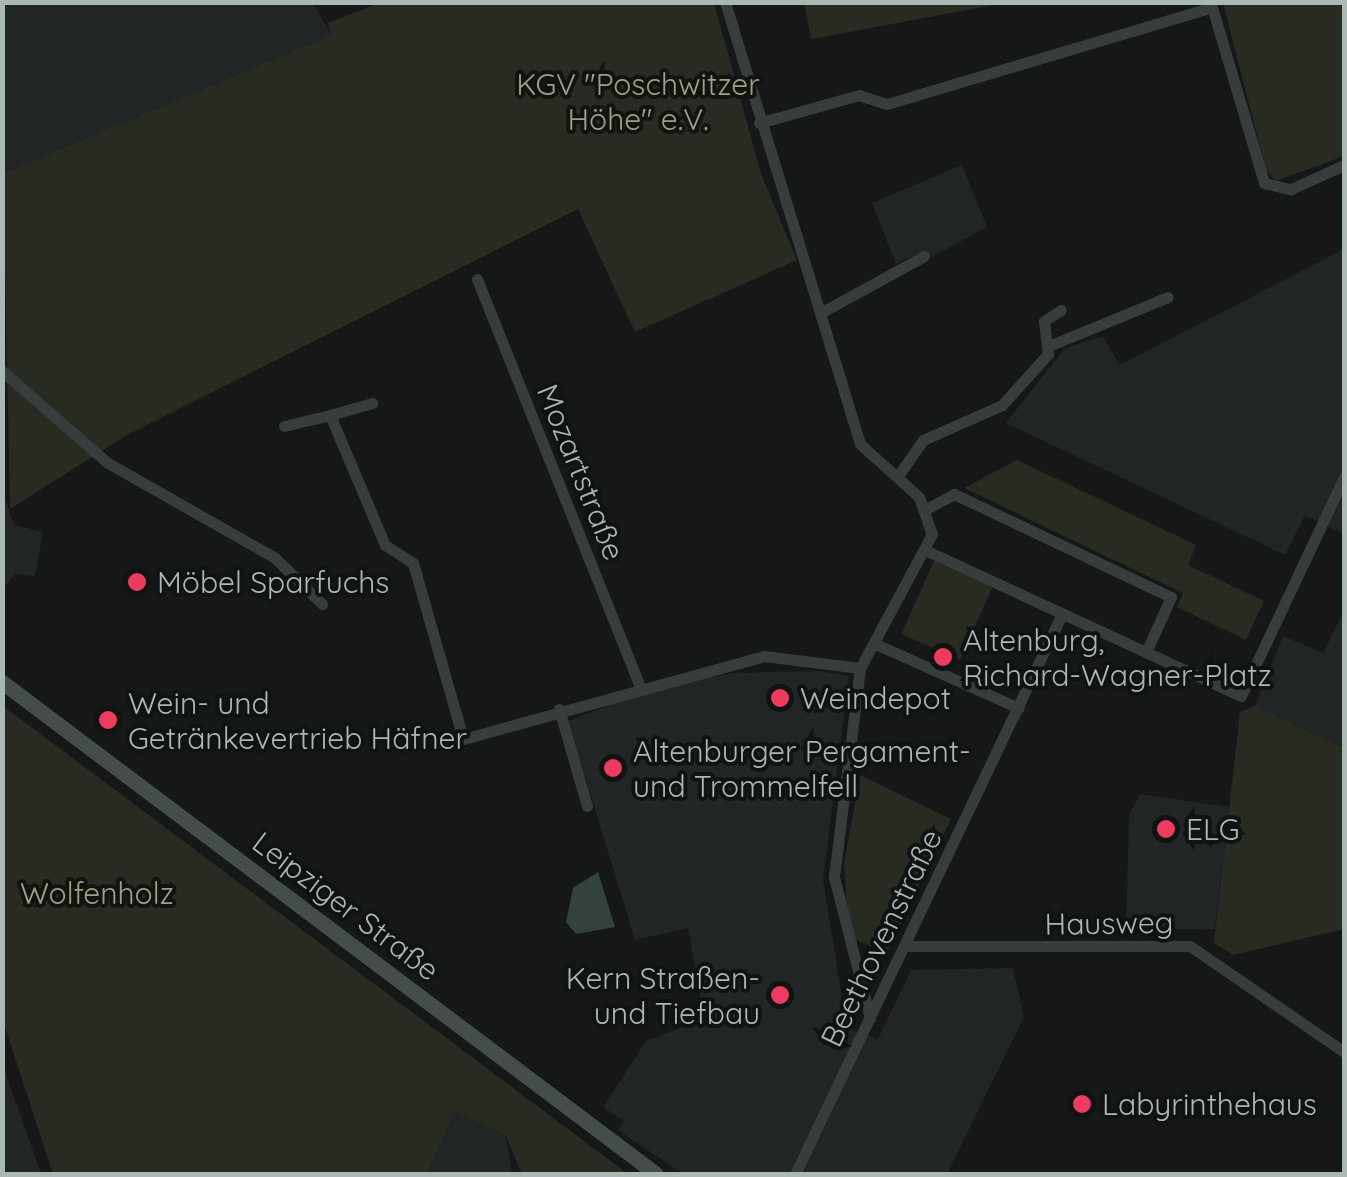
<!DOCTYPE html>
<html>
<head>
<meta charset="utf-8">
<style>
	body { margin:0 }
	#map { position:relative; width:1347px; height:1177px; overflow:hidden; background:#161818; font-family:Quicksand,sans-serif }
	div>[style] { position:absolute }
	.built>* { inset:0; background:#222525 }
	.green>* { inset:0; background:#282b22; transform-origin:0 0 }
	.water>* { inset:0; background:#32433b }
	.street>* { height:11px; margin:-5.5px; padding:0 5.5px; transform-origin:5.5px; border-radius:5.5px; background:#373d3d }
	.secondary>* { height:15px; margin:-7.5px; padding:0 7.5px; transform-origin:7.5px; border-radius:7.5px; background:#454d4c }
	.dots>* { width:28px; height:28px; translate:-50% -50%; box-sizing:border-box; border:5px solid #111313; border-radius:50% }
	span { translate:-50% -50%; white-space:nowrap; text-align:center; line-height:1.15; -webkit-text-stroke:8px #111313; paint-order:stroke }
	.park-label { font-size:30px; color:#9ba280 }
	.street-label { font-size:30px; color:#a9b8b5 }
	.poi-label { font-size:30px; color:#a9b8b5 }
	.left { translate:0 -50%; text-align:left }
	.right { translate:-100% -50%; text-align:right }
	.frame { position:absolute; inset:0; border:5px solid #a9b8b5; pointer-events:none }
</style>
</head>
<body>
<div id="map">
	<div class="built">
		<i style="clip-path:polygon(3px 3px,313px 3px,331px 35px,3px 173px)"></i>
		<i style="clip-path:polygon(962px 165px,987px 227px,926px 260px,922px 252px,896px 264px,872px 203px)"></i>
		<i style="clip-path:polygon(1344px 249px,1344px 534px,1305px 515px,1285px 555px,1006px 423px,1065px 348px,1103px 336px,1120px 365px)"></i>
		<i style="clip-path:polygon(2px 490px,14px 525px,43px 532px,35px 576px,15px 574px,3px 589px)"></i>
		<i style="clip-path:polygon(1344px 611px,1344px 748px,1255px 706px,1283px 636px,1323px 653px)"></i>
		<i style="clip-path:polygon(820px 671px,849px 676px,823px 880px,847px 1028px,878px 1039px,911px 970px,1013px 968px,1024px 1017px,947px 1174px,683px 1174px,618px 1130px,624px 1121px,603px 1107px,646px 1041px,704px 1019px,688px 928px,635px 940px,568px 721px,650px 689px,732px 673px)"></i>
		<i style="clip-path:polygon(1140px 794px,1229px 807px,1215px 929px,1126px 930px,1129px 815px)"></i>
		<i style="clip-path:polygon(2px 1063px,32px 1148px,41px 1174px,3px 1174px)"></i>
		<i style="clip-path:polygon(455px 1112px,506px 1136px,512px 1174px,427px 1174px)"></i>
	</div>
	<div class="green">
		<i style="clip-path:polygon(380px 3px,714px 3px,761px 174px,797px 260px,635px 332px,578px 209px,127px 435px,10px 509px,3px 173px,331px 35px,328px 23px)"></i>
		<i style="clip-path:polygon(804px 3px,804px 2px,1005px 3px,811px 39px)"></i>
		<i style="clip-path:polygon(1223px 3px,1344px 3px,1344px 156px,1276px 181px,1266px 170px)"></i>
		<i style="clip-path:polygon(1017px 460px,1196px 545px,1188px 565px,1264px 601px,1246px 640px,1177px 607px,1183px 593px,964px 488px)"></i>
		<i style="left:934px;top:561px;width:64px;height:80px;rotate:24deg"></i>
		<i style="clip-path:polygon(3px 706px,628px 1174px,522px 1174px,506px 1136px,455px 1112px,427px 1174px,53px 1174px,3px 1021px)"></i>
		<i style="clip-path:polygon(1255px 706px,1344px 748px,1344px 929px,1233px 955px,1214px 943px,1240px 712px)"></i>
		<i style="clip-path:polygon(860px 775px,951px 819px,887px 952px,849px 937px,844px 865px)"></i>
	</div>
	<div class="water">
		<i style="clip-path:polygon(598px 872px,615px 927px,576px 934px,566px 922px,573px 888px)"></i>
	</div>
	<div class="street">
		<i style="left:725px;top:2px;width:462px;rotate:73deg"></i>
		<i style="left:860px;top:444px;width:79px;rotate:41.9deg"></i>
		<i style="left:919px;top:497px;width:39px;rotate:71deg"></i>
		<i style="left:932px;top:534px;width:152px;rotate:118.2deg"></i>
		<i style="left:860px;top:668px;width:211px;rotate:97.1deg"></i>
		<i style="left:834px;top:877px;width:146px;rotate:75.7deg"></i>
		<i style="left:759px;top:123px;width:104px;rotate:-15.6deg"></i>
		<i style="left:859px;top:95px;width:29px;rotate:18deg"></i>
		<i style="left:887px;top:104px;width:339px;rotate:-16.6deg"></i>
		<i style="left:1212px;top:7px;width:184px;rotate:73.5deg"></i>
		<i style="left:1264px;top:183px;width:28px;rotate:13deg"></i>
		<i style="left:1291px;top:189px;width:58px;rotate:-24.4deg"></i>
		<i style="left:477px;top:279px;width:436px;rotate:68.2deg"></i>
		<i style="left:824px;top:311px;width:114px;rotate:-28.8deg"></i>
		<i style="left:1051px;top:345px;width:126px;rotate:-22.3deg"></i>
		<i style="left:2px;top:371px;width:140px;rotate:41deg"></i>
		<i style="left:108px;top:463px;width:192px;rotate:29.6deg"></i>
		<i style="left:275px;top:558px;width:66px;rotate:44.4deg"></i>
		<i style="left:330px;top:415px;width:44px;rotate:-15.9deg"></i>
		<i style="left:284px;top:426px;width:47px;rotate:-13.4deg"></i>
		<i style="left:330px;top:415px;width:141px;rotate:67.1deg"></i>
		<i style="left:385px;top:545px;width:33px;rotate:33deg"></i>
		<i style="left:413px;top:563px;width:183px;rotate:74.1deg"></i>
		<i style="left:463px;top:739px;width:312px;rotate:-15.4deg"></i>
		<i style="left:764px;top:656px;width:97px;rotate:7.1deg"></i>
		<i style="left:900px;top:473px;width:40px;rotate:-55.1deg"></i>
		<i style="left:923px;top:440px;width:86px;rotate:-23.9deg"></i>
		<i style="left:1002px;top:405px;width:69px;rotate:-48deg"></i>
		<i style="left:1048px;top:354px;width:33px;rotate:-97deg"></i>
		<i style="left:1044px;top:321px;width:20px;rotate:-33deg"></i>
		<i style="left:928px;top:508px;width:30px;rotate:-28deg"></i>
		<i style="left:954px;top:494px;width:240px;rotate:25.4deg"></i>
		<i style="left:1171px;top:597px;width:60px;rotate:114.4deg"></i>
		<i style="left:925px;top:550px;width:348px;rotate:24.8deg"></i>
		<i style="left:1241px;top:696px;width:242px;rotate:-64.8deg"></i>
		<i style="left:878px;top:645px;width:154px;rotate:24.1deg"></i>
		<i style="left:559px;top:709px;width:101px;rotate:73.9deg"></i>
		<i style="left:904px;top:946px;width:286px"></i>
		<i style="left:1190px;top:946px;width:187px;rotate:34.5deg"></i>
		<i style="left:795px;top:1174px;width:620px;rotate:-64.51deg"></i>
	</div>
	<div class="secondary">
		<i style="left:2px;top:682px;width:818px;rotate:36.95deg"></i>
	</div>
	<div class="dots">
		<i style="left:137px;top:582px;background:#ec3b5f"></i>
		<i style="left:943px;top:657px;background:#ec3b5f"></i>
		<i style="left:780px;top:698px;background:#ec3b5f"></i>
		<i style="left:108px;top:720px;background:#ec3b5f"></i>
		<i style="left:613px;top:768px;background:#ec3b5f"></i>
		<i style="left:1166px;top:829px;background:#ec3b5f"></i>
		<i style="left:780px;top:995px;background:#ec3b5f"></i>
		<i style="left:1082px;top:1104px;background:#ec3b5f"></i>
	</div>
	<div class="park-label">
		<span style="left:638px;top:101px">KGV "Poschwitzer<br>Höhe" e.V.</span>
		<span style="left:97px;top:893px">Wolfenholz</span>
	</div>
	<div class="street-label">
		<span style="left:581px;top:472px;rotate:68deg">Mozartstraße</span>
		<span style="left:346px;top:906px;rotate:37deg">Leipziger Straße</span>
		<span style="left:1109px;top:923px;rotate:-1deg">Hausweg</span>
		<span style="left:881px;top:938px;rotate:-64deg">Beethovenstraße</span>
	</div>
	<div class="poi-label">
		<span class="left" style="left:157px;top:582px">Möbel Sparfuchs</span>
		<span class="left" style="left:963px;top:657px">Altenburg,<br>Richard-Wagner-Platz</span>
		<span class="left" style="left:800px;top:698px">Weindepot</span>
		<span class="left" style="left:128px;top:720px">Wein- und<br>Getränkevertrieb Häfner</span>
		<span class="left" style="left:633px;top:768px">Altenburger Pergament-<br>und Trommelfell</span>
		<span class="left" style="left:1186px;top:829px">ELG</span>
		<span class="right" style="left:760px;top:995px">Kern Straßen-<br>und Tiefbau</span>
		<span class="left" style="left:1102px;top:1104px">Labyrinthehaus</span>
	</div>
	<div class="frame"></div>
</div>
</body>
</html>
